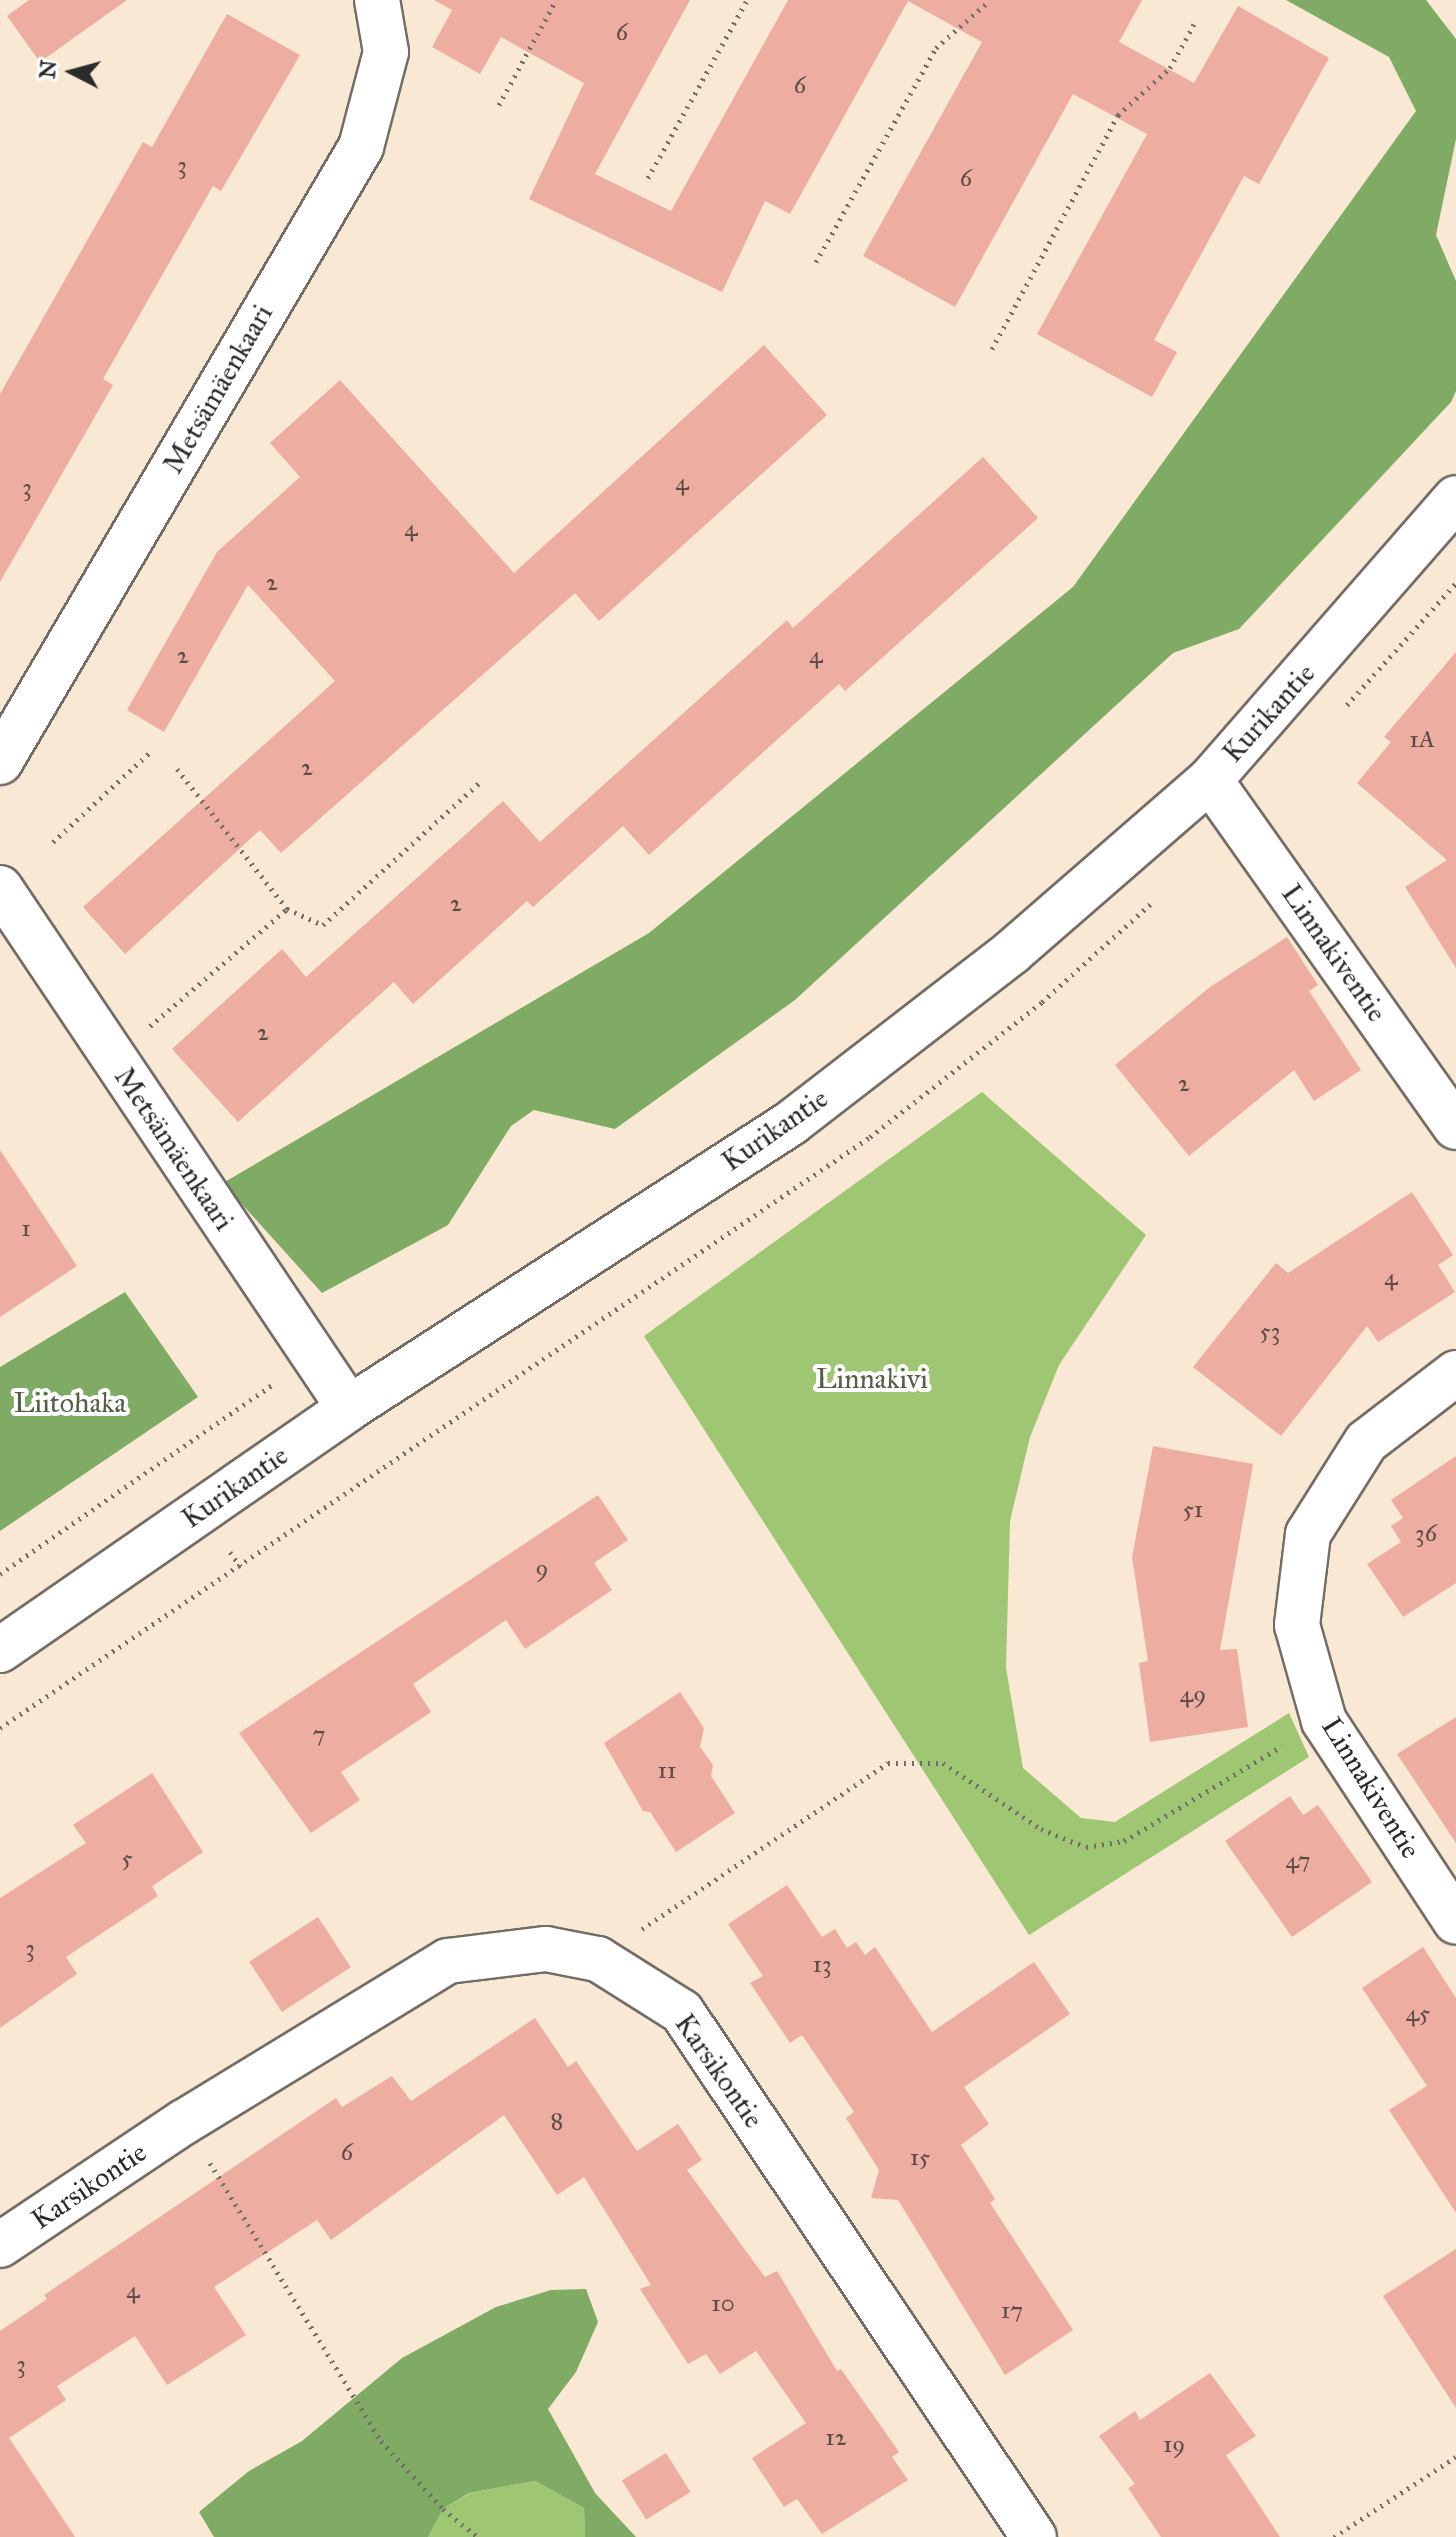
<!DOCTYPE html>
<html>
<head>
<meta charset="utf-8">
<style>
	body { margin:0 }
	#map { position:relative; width:1456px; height:2537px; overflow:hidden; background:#f8e8d4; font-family:"IM FELL Great Primer",serif }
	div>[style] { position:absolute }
	.green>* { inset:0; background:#9fc672 }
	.forest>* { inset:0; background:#7fab64 }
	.building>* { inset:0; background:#eeada1; transform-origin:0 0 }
	.path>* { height:5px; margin-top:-2.5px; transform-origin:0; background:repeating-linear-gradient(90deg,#736d66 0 2px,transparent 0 8px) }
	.roads { filter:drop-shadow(2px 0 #736d66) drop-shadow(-2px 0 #736d66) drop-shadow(0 2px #736d66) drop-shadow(0 -2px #736d66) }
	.minor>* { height:44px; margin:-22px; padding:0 22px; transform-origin:22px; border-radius:22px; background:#fff }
	.major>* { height:44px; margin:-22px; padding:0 22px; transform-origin:22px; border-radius:22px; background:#fff }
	span { translate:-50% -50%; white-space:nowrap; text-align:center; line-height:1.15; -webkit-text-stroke:8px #fff; paint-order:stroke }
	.number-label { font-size:24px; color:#5c4c48 }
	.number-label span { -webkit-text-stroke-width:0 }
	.street-label { font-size:28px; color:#2b2b2b }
	.park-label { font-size:28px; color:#546144 }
	.north { position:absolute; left:32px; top:32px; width:80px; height:80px; -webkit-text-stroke:6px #fff; paint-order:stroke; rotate:276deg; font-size:22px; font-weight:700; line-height:32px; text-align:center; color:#2b2b2b }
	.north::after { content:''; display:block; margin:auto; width:28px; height:36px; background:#2b2b2b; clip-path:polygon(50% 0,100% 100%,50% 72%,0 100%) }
</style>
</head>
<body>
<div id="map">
	<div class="green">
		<i style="clip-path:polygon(982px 1092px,1146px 1235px,1059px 1365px,1030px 1437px,1010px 1521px,1006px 1668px,1023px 1768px,1081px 1818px,1115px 1822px,1289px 1713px,1309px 1757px,1029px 1935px,644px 1336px)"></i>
		<i style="clip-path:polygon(535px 2481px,584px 2508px,585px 2537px,428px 2537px,443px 2509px,470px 2493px)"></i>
	</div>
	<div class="forest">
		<i style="clip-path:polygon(1286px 0,1426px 0,1456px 39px,1456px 139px,1436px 235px,1456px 281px,1456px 391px,1451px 402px,1239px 629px,1173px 653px,795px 1000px,615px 1129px,534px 1110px,511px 1126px,448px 1225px,322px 1293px,223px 1183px,649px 933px,1073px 587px,1416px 111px,1389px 57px)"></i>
		<i style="clip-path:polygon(125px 1292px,198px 1397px,0 1531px,0 1367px)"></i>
		<i style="clip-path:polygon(586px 2289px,598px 2322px,576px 2372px,548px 2409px,595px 2493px,636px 2537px,585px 2537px,584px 2508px,535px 2481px,469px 2493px,443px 2509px,428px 2537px,214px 2537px,199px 2512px,249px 2471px,302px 2441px,402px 2358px,496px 2307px,551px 2290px)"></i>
	</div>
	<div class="building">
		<i style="clip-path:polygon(29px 0,127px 0,40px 62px,7px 16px)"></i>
		<i style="clip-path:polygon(434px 0,690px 0,595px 174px,671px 211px,788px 0,1142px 0,1119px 42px,1194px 83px,1238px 6px,1329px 58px,1259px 184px,1244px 176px,1154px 340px,1177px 352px,1152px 397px,1037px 334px,1147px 134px,1073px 94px,955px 307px,863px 256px,982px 42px,908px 1px,790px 214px,765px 201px,722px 292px,529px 199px,584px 83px,501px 37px,480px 74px,432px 47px,452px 10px)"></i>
		<i style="clip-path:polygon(227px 14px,300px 55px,221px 191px,213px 186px,103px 379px,113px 385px,0 582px,0 394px,143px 142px,152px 147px)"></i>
		<i style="clip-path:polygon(764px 345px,827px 415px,599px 621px,575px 593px,281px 853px,260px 830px,125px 954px,83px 907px,335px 681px,248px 585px,164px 732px,127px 710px,217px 552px,300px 477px,270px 443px,340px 380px,514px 573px)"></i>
		<i style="clip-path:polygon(983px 457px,1038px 518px,845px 691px,839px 684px,649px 855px,623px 826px,533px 907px,527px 901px,413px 1004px,394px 982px,238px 1122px,172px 1049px,282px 949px,306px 977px,503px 801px,540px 842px,787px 620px,793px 628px)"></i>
		<i style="clip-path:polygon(1456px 652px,1456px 968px,1405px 887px,1447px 860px,1357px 783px,1391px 742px,1384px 737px)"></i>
		<i style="clip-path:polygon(1287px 937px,1318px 985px,1309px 991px,1361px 1070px,1314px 1101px,1294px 1070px,1189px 1156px,1115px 1065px,1210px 987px)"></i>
		<i style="clip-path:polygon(0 1150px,77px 1266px,0 1317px)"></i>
		<i style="clip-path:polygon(1412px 1192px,1453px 1255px,1438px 1265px,1455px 1292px,1378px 1342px,1367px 1326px,1281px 1436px,1193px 1367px,1276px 1263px,1288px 1273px)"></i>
		<i style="clip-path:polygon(1153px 1446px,1253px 1464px,1220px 1650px,1237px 1649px,1248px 1727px,1150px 1742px,1139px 1663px,1148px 1661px,1132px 1557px)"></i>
		<i style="clip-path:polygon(1456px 1456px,1456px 1583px,1403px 1617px,1367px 1564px,1401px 1542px,1391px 1526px,1403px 1518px,1391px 1500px)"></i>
		<i style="clip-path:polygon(598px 1495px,628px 1540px,594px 1563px,612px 1590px,525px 1649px,506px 1620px,413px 1684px,431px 1712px,341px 1772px,360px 1800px,311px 1833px,239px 1733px)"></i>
		<i style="clip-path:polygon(680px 1692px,704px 1728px,700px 1747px,713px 1765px,711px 1776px,735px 1813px,676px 1852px,650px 1812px,643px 1811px,604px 1743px)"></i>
		<i style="clip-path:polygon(1456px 1717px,1456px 1843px,1397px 1754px)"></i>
		<i style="clip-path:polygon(152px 1773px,203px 1852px,152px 1886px,158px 1896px,66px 1957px,77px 1974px,0 2028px,0 1898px,86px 1843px,73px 1825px)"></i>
		<i style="clip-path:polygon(1290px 1796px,1303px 1815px,1318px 1805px,1372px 1882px,1292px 1937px,1225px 1841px)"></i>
		<i style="clip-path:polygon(787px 1885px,822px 1937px,835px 1929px,847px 1948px,856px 1942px,865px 1955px,875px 1947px,932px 2032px,1034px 1962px,1070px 2014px,964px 2087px,989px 2124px,961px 2145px,995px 2199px,990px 2203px,1073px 2330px,1005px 2375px,898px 2200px,871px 2198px,879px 2170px,846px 2118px,854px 2112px,802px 2035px,790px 2043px,750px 1983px,763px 1976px,728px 1924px)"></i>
		<i style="left:318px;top:1917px;width:60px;height:82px;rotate:57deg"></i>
		<i style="clip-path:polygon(1423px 1947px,1456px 1998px,1456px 2213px,1389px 2110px,1427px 2086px,1362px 1988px)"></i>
		<i style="clip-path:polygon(535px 2018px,568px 2067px,576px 2061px,637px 2151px,678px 2124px,702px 2160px,687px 2170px,765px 2277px,777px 2271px,837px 2371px,841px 2369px,899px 2452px,892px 2457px,908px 2480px,822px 2534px,797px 2499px,784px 2507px,752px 2458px,806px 2423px,756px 2351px,720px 2374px,706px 2354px,688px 2364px,640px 2289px,651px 2285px,584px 2177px,557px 2195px,504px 2115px,331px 2240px,317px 2220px,214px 2287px,246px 2335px,167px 2385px,135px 2336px,57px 2386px,66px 2400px,9px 2438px,75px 2537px,0 2537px,0 2331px,47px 2299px,44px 2295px,336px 2098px,342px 2107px,392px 2076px,411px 2101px)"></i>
		<i style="clip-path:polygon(1456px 2249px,1456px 2408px,1383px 2296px)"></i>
		<i style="clip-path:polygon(1210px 2373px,1256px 2436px,1226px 2455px,1280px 2537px,1161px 2537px,1128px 2488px,1135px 2484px,1099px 2436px,1135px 2411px,1140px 2420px)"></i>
		<i style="left:666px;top:2453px;width:46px;height:52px;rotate:58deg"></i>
	</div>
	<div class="path">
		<i style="left:499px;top:105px;width:119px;rotate:-61.5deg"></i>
		<i style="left:648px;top:178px;width:204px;rotate:-60.9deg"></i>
		<i style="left:816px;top:262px;width:245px;rotate:-60.7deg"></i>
		<i style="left:936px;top:48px;width:72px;rotate:-41.6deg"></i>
		<i style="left:992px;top:349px;width:266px;rotate:-61.7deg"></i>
		<i style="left:1118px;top:115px;width:70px;rotate:-42.1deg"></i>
		<i style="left:1170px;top:68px;width:50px;rotate:-61.4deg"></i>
		<i style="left:1347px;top:705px;width:164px;rotate:-48.2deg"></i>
		<i style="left:177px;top:769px;width:178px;rotate:51.8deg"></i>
		<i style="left:53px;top:842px;width:131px;rotate:-42.8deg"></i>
		<i style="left:150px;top:1026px;width:180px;rotate:-40.5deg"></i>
		<i style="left:287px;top:909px;width:39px;rotate:24deg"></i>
		<i style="left:323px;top:925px;width:212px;rotate:-42.3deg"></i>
		<i style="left:230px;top:1552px;width:19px;rotate:54deg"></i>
		<i style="left:0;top:1574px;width:331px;rotate:-34.8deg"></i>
		<i style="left:0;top:1728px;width:1052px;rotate:-34.19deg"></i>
		<i style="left:870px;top:1137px;width:219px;rotate:-38.1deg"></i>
		<i style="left:1042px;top:1002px;width:152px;rotate:-42.1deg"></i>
		<i style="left:642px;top:1929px;width:297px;rotate:-34deg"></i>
		<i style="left:888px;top:1763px;width:55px"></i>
		<i style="left:943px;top:1763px;width:118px;rotate:34deg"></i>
		<i style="left:1041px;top:1829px;width:48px;rotate:21.8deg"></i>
		<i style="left:1086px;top:1847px;width:38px;rotate:-9deg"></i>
		<i style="left:1124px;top:1841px;width:184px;rotate:-31deg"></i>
		<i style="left:210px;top:2163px;width:326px;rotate:58.4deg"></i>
		<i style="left:381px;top:2441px;width:92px;rotate:47.6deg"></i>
		<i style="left:443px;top:2509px;width:45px;rotate:38.7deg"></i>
		<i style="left:1334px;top:2537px;width:146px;rotate:-33.3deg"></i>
	</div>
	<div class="roads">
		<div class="minor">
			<i style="left:0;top:762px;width:713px;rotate:-59.59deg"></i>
			<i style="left:361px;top:147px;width:98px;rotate:-75.3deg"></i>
			<i style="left:386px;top:52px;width:53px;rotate:-99.8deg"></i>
			<i style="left:1210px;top:780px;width:425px;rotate:54.7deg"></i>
			<i style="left:0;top:888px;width:626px;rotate:56.13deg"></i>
			<i style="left:1456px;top:1373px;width:113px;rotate:142.5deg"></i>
			<i style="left:1366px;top:1442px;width:109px;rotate:122.2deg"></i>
			<i style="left:1308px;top:1534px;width:92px;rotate:96.9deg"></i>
			<i style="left:1297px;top:1625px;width:100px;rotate:74.3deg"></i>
			<i style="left:1324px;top:1721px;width:240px;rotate:56.7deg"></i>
			<i style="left:0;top:2245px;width:221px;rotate:-33.8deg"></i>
			<i style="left:184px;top:2122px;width:309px;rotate:-31.4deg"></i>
			<i style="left:448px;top:1961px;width:99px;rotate:-7deg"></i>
			<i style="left:546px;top:1949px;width:53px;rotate:10.9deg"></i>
			<i style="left:598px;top:1959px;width:99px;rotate:32.2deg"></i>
			<i style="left:682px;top:2012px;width:632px;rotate:56.16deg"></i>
		</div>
		<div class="major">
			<i style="left:0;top:1650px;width:425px;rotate:-34.7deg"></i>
			<i style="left:349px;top:1408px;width:526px;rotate:-32.81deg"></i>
			<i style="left:791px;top:1123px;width:279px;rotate:-37.7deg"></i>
			<i style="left:1012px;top:952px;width:262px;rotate:-41deg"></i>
			<i style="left:1210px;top:780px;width:374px;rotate:-48.9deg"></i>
		</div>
	</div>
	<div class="number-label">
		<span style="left:622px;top:33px">6</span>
		<span style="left:800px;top:86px">6</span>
		<span style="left:182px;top:166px">3</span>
		<span style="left:966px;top:179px">6</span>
		<span style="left:682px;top:483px">4</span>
		<span style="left:27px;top:488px">3</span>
		<span style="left:411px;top:529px">4</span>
		<span style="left:272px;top:583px">2</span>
		<span style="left:183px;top:656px">2</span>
		<span style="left:816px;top:656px">4</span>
		<span style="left:1422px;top:740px">1A</span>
		<span style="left:307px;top:768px">2</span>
		<span style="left:456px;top:904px">2</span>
		<span style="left:263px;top:1033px">2</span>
		<span style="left:1184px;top:1084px">2</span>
		<span style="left:26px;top:1229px">1</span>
		<span style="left:1391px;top:1278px">4</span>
		<span style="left:1270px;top:1332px">53</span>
		<span style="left:1193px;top:1510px">51</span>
		<span style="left:1426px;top:1534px">36</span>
		<span style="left:542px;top:1569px">9</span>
		<span style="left:1193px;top:1695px">49</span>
		<span style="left:319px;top:1735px">7</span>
		<span style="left:667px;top:1771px">11</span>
		<span style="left:127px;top:1859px">5</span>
		<span style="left:1298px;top:1861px">47</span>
		<span style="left:30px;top:1949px">3</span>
		<span style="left:822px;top:1965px">13</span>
		<span style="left:1418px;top:2014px">45</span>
		<span style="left:557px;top:2122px">8</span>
		<span style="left:347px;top:2153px">6</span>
		<span style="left:920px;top:2158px">15</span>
		<span style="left:133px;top:2291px">4</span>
		<span style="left:723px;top:2304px">10</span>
		<span style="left:1012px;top:2311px">17</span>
		<span style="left:21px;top:2365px">3</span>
		<span style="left:836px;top:2438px">12</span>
		<span style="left:1174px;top:2445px">19</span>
	</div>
	<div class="street-label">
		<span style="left:218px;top:389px;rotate:-60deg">Metsämäenkaari</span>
		<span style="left:1269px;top:713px;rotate:-48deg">Kurikantie</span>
		<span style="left:1334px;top:953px;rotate:55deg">Linnakiventie</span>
		<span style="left:775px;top:1130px;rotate:-35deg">Kurikantie</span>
		<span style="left:174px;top:1149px;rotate:56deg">Metsämäenkaari</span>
		<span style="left:235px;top:1487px;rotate:-35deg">Kurikantie</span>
		<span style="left:1371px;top:1788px;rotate:58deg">Linnakiventie</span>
		<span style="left:719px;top:2071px;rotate:55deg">Karsikontie</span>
		<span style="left:89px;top:2186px;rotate:-34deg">Karsikontie</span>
	</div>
	<div class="park-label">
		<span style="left:872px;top:1379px">Linnakivi</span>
		<span style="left:70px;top:1403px">Liitohaka</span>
	</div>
	<div class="north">N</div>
</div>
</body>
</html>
